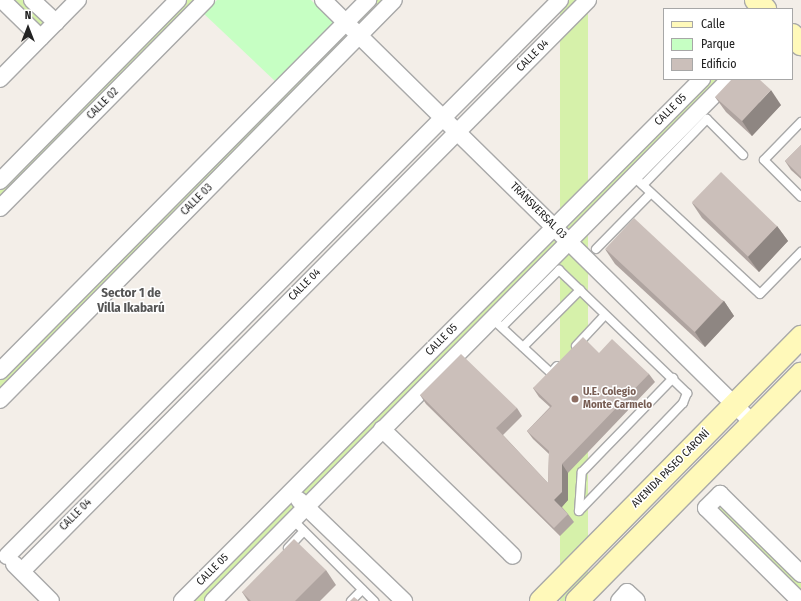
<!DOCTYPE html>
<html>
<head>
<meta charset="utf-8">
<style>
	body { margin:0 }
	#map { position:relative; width:801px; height:601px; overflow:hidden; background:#f3eee8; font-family:"Fira Sans Condensed",sans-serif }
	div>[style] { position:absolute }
	.grass>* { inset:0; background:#d6f1aa; transform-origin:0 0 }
	.park>* { inset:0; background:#c6ffc3 }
	.roads { filter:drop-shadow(1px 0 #a9a9a9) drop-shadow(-1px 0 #a9a9a9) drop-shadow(0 1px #a9a9a9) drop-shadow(0 -1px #a9a9a9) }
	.lane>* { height:8px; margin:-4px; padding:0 4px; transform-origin:4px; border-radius:4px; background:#fff }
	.street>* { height:16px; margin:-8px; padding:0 8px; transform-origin:8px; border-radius:8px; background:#fff }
	.secondary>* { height:22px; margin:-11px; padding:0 11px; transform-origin:11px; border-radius:11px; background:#fff9ba }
	.wall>* { inset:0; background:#afa4a0 }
	.shaded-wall>* { inset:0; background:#8e8682 }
	.building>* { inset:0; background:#cbbfba; transform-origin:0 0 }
	.dots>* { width:11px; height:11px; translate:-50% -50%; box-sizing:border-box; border:2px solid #fff; border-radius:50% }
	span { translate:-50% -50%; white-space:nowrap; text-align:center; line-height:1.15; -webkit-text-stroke:3px #fff; paint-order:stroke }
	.street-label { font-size:11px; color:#222 }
	.education-label { font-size:11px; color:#785e54; font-weight:700 }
	.left { translate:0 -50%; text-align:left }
	.quarter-label { font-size:13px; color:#555; font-weight:700 }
	.legend { position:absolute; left:663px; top:8px; width:130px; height:72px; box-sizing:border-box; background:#fff; border:1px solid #a7a7a7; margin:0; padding:5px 7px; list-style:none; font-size:12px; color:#222 }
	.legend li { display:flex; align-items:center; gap:8px; height:20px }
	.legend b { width:20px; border:1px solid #a7a7a7 }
	.north { position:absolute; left:8px; top:8px; width:40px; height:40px; -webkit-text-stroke:3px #fff; paint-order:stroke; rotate:0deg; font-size:11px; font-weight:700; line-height:16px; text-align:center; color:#222 }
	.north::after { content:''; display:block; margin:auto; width:14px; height:18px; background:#222; clip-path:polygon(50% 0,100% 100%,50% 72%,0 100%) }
</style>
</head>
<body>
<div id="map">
	<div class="grass">
		<i style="clip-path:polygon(2px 0,32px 0,56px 23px,41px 38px)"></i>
		<i style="clip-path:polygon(178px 0,206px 0,0 208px,0 181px)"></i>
		<i style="clip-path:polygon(368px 0,394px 0,0 400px,0 371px)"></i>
		<i style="left:560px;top:0;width:28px;height:785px"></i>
		<i style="clip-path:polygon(702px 79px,730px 79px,213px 601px,182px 601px)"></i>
		<i style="clip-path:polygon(720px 494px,801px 574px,801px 601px,706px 508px)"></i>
	</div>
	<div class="park">
		<i style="clip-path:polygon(217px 0,311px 0,335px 24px,276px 82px,203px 13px)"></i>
	</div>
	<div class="roads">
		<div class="lane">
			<i style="left:801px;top:122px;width:53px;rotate:134.2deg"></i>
			<i style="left:764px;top:160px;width:52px;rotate:45deg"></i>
			<i style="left:633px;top:176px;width:173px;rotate:42.9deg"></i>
			<i style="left:760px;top:294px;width:59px;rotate:-45.7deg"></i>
			<i style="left:643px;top:185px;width:92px;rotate:-45.9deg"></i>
			<i style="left:707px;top:119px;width:51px;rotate:45deg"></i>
			<i style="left:596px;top:249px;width:78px;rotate:-45.5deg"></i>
			<i style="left:498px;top:324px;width:72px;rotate:42.8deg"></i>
			<i style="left:551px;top:373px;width:9px;rotate:-49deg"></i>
			<i style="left:502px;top:327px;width:81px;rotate:-45deg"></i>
			<i style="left:559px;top:270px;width:178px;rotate:43.9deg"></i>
			<i style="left:687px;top:393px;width:11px;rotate:112deg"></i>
			<i style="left:683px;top:403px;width:150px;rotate:133.9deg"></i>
			<i style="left:576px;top:346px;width:42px;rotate:-46.9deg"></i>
			<i style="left:523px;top:347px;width:81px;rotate:-45deg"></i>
			<i style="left:579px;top:511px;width:39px;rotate:-86deg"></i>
			<i style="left:582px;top:472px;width:131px;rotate:-45.9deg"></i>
			<i style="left:293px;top:520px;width:115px;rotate:45deg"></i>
			<i style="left:288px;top:548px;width:23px;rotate:-47deg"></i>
			<i style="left:351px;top:601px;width:16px;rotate:-45deg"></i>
		</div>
		<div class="street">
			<i style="left:2px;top:0;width:54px;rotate:44.3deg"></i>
			<i style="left:32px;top:0;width:33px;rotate:43deg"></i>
			<i style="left:323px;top:0;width:603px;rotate:44.53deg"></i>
			<i style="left:0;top:79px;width:111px;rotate:-45.4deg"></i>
			<i style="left:0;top:181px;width:254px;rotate:-45.5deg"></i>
			<i style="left:0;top:208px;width:293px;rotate:-45.3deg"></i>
			<i style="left:0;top:371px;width:523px;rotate:-45.23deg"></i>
			<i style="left:0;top:400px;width:561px;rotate:-45.43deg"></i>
			<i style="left:382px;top:429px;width:182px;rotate:44.1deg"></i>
			<i style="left:299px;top:500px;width:146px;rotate:43.9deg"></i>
			<i style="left:7px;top:556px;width:784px;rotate:-45.15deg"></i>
			<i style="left:14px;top:564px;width:52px;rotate:45deg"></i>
			<i style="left:22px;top:571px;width:804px;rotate:-45.25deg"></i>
			<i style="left:182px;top:601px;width:737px;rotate:-45.11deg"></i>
			<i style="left:213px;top:601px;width:735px;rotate:-45.28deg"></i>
			<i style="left:619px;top:601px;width:12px;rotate:-48deg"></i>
			<i style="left:627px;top:592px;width:13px;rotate:42deg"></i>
			<i style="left:800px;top:601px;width:132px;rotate:-135.3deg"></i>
			<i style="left:706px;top:508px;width:20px;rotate:-45deg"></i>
			<i style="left:720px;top:494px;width:114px;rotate:44.6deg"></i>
		</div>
		<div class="secondary">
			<i style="left:756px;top:0;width:13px;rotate:45deg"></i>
			<i style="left:792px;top:35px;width:13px;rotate:45deg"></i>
			<i style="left:541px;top:601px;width:371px;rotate:-45.4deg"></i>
			<i style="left:577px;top:601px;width:319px;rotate:-45.4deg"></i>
		</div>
	</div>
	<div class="wall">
		<i style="clip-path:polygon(715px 97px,781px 105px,752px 136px,726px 112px)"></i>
		<i style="clip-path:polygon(801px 145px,801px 179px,791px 170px,785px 161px)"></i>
		<i style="clip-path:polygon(692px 203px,777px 226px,788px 241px,759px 272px,702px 218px)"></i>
		<i style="clip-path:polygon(605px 249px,724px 301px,734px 316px,705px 347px,615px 264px)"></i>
		<i style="clip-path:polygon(599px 353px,649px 374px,655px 382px,568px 473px,568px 500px,562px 507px,568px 514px,574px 522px,560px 536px,426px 404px,420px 395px,517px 408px,522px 416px,503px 435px,548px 483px,549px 454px,533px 439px,527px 431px,550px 407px,539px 397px,533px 388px)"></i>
		<i style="clip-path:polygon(326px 570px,336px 585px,320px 601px,248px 601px,242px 592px)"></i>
	</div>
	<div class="shaded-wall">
		<i style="clip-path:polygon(771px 90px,781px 105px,752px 136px,742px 121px)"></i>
		<i style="clip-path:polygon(777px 226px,788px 241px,759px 272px,748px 257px)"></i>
		<i style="clip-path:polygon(724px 301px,734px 316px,705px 347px,695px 332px)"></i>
		<i style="clip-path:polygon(562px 464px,568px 473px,568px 500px,560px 509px,554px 500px)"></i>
	</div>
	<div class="building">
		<i style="clip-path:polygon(732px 79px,759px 79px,771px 90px,742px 121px,715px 97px)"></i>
		<i style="clip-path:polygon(801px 145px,801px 177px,785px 161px)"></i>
		<i style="left:721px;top:172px;width:78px;height:42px;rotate:44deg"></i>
		<i style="left:634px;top:218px;width:122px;height:42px;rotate:43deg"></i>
		<i style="clip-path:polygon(583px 337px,599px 353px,612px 339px,649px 374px,562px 464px,562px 492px,554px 500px,568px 514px,554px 528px,420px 395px,461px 354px,517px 408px,496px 428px,548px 483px,549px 451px,527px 431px,552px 406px,533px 388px)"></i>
		<i style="clip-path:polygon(294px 539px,326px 570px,295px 601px,251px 601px,242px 592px)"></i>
		<i style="clip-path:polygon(354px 597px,359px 601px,350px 601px)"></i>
	</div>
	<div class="dots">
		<i style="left:575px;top:399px;background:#8d6e63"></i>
	</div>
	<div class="street-label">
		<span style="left:533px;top:56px;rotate:-45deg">CALLE 04</span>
		<span style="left:103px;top:104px;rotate:-45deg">CALLE 02</span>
		<span style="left:671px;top:110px;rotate:-45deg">CALLE 05</span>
		<span style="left:197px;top:200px;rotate:-45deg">CALLE 03</span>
		<span style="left:538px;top:211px;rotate:45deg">TRANSVERSAL 03</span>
		<span style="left:305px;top:285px;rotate:-45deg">CALLE 04</span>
		<span style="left:442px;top:340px;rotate:-45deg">CALLE 05</span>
		<span style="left:671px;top:469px;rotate:-45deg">AVENIDA PASEO CARONÍ</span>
		<span style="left:76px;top:515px;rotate:-45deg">CALLE 04</span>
		<span style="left:213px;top:570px;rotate:-45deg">CALLE 05</span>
	</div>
	<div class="education-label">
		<span class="left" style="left:583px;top:399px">U.E. Colegio<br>Monte Carmelo</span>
	</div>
	<div class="quarter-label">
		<span style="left:131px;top:301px">Sector 1 de<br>Villa Ikabarú</span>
	</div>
	<ul class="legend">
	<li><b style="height:5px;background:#fff9ba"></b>Calle</li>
	<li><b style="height:11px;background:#c6ffc3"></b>Parque</li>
	<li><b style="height:11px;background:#cbbfba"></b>Edificio</li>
	</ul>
	<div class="north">N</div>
</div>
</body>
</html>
